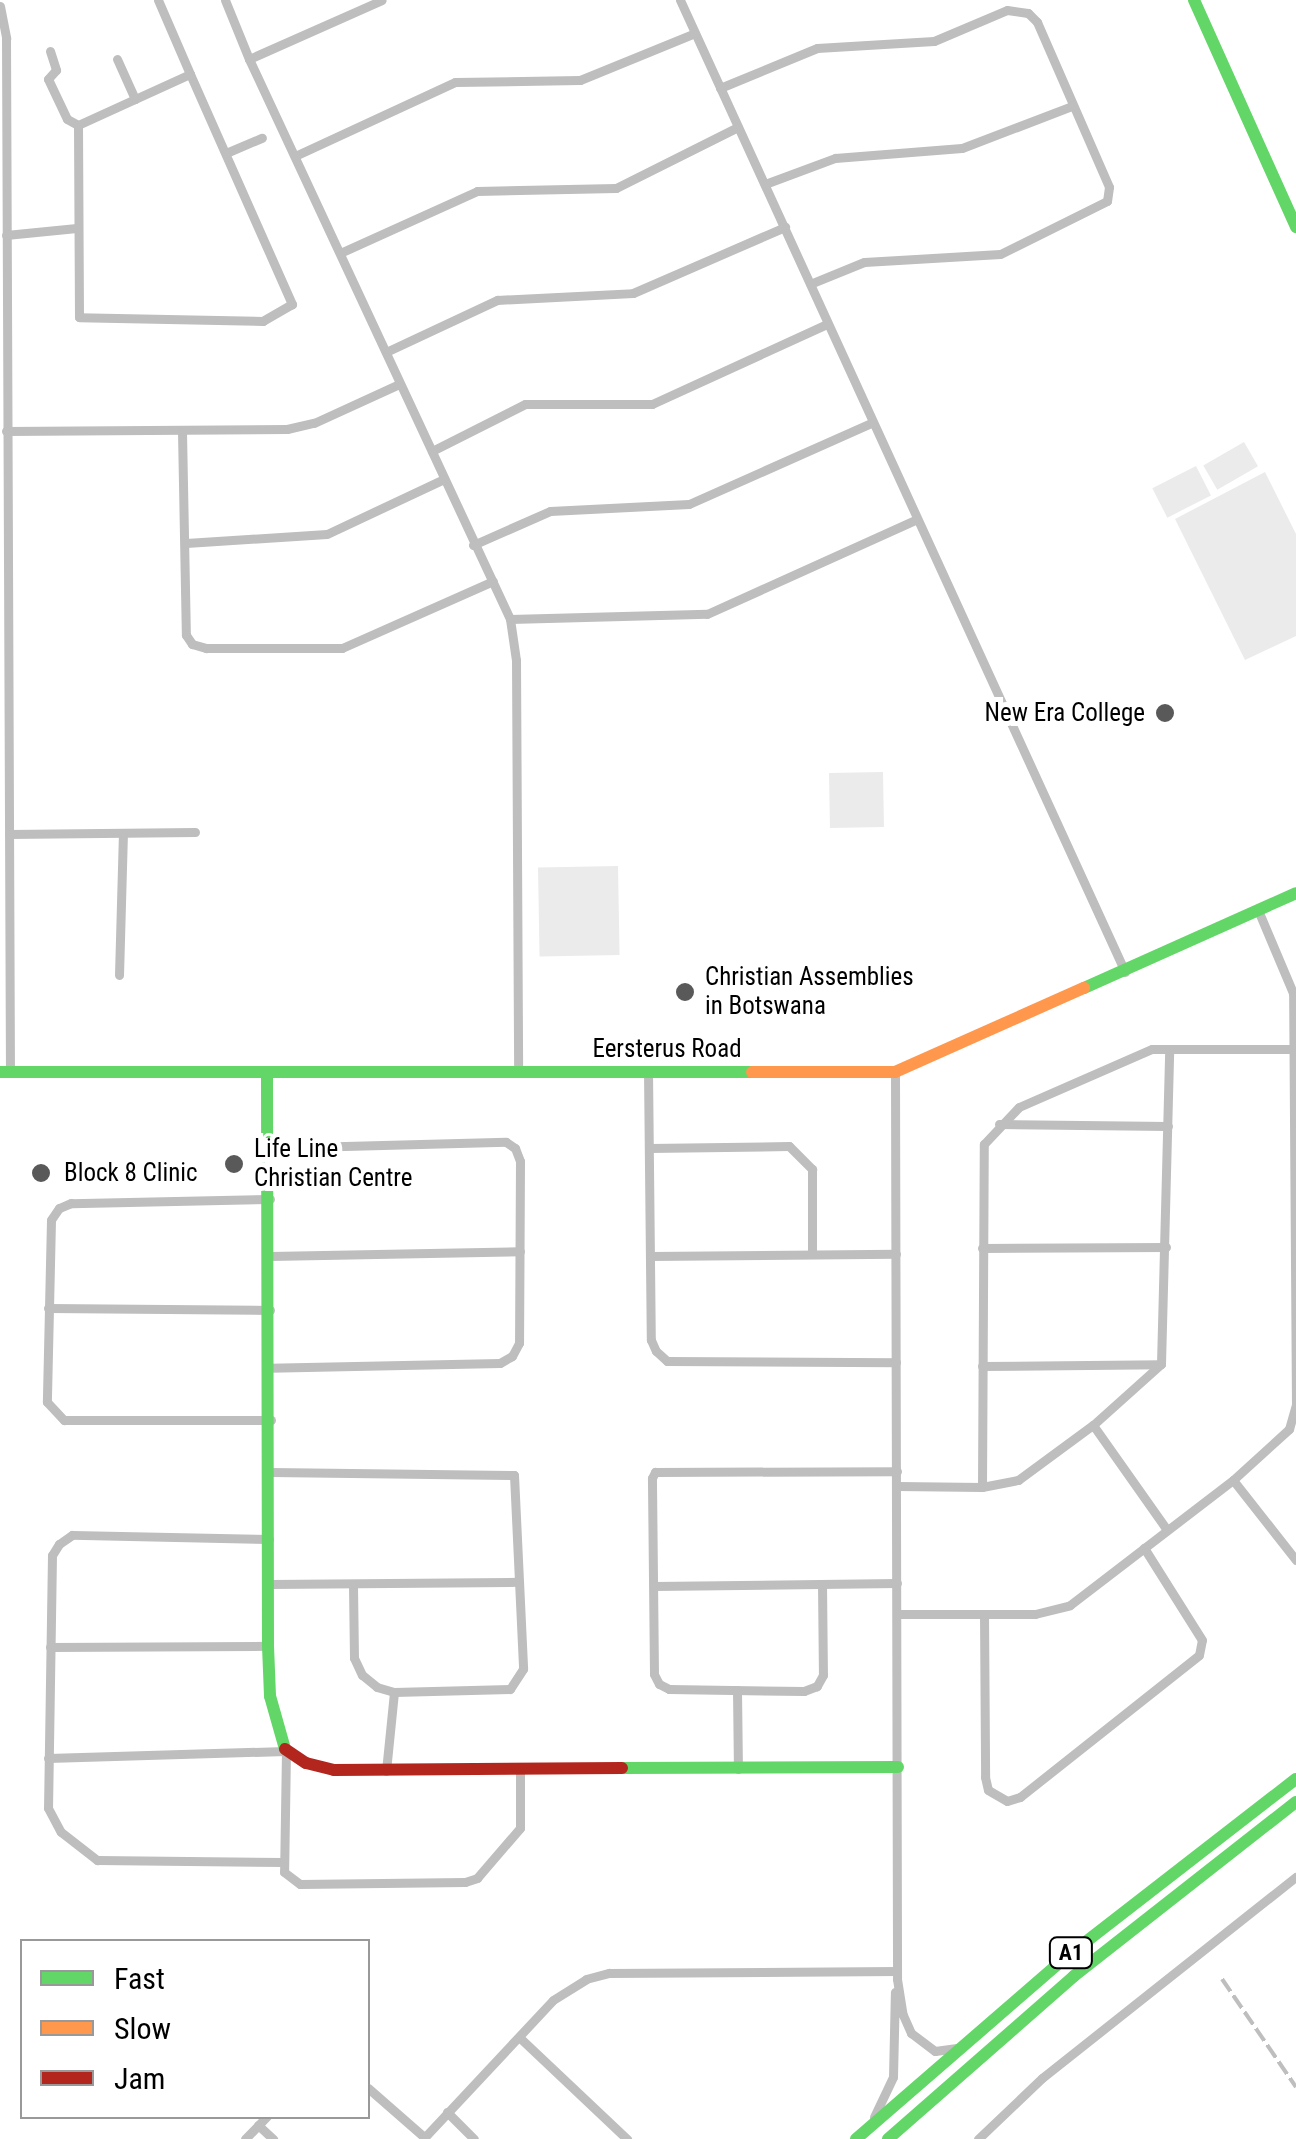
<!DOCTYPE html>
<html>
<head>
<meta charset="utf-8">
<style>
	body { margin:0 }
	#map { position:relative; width:1296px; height:2139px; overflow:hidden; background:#fff; font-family:"Roboto Condensed",sans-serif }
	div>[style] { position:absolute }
	.green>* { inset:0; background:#ebebeb; transform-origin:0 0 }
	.street>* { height:9px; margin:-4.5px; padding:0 4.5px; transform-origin:4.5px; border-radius:4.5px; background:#bebebe }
	.fast>* { height:12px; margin:-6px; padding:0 6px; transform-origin:6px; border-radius:6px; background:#63d668 }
	.slow>* { height:12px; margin:-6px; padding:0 6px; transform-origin:6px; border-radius:6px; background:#ff974d }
	.jam>* { height:12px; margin:-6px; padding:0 6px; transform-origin:6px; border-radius:6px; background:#b3261e }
	.rail>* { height:4px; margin-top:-2px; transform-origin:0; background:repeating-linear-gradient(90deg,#bebebe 0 15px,transparent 0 20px) }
	.dots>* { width:28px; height:28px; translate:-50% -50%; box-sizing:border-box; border:5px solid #fff; border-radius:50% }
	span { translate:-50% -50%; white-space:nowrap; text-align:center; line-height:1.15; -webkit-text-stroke:10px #fff; paint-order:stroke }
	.shield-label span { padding:2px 8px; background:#fff; border:2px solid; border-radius:8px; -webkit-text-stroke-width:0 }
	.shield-label { font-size:22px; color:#000; font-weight:700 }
	.poi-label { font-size:25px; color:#000 }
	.right { translate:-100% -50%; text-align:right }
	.left { translate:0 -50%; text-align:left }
	.street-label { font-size:25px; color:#000 }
	.legend { position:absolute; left:20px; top:1939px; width:350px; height:180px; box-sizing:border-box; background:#fff; border:2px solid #999; margin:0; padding:12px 18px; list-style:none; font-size:30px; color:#000 }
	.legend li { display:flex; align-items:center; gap:20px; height:50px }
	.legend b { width:50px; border:2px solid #999 }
</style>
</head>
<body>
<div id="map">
	<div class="green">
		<i style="left:1244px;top:442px;width:28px;height:47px;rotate:60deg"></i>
		<i style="left:1196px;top:466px;width:33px;height:49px;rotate:63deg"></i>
		<i style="clip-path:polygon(1265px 472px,1296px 534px,1296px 636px,1245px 660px,1175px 519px)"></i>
		<i style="left:883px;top:772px;width:55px;height:54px;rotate:89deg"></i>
		<i style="left:618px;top:866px;width:89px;height:80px;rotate:89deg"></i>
	</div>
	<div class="street">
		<i style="left:158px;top:0;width:81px;rotate:66.6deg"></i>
		<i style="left:225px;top:0;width:64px;rotate:67.9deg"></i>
		<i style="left:249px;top:59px;width:618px;rotate:65.01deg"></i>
		<i style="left:510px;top:619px;width:41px;rotate:81.7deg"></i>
		<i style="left:516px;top:660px;width:412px;rotate:89.7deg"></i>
		<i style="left:680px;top:0;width:1069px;rotate:65.4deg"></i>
		<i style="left:0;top:6px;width:33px;rotate:79deg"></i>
		<i style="left:6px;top:38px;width:1034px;rotate:89.78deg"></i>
		<i style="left:50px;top:51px;width:20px;rotate:72deg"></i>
		<i style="left:56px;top:70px;width:12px;rotate:132deg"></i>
		<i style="left:48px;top:79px;width:44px;rotate:64.6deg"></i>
		<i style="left:67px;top:119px;width:13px;rotate:29deg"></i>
		<i style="left:117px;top:59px;width:44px;rotate:65.8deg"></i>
		<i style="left:249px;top:59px;width:145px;rotate:-23.9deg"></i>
		<i style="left:190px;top:74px;width:252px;rotate:66.1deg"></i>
		<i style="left:292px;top:304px;width:34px;rotate:150deg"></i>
		<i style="left:263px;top:321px;width:184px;rotate:-178.8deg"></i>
		<i style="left:79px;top:317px;width:192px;rotate:-90.3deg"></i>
		<i style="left:78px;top:125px;width:123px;rotate:-24.5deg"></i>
		<i style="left:720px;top:88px;width:105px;rotate:-22.4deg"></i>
		<i style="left:817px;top:48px;width:117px;rotate:-3.4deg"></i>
		<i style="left:934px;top:41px;width:79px;rotate:-23deg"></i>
		<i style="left:1007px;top:10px;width:21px;rotate:8deg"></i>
		<i style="left:1028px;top:13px;width:13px;rotate:45deg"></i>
		<i style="left:1037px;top:22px;width:180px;rotate:66.4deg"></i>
		<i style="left:1109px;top:187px;width:14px;rotate:98deg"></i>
		<i style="left:1107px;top:201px;width:119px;rotate:153.6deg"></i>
		<i style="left:1000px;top:254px;width:136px;rotate:176.6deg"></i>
		<i style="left:864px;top:262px;width:58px;rotate:157.8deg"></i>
		<i style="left:226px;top:153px;width:39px;rotate:-23deg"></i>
		<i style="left:295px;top:156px;width:176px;rotate:-24.8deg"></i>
		<i style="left:455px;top:82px;width:125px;rotate:-0.9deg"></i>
		<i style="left:580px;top:80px;width:124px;rotate:-22.2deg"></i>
		<i style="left:765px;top:184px;width:75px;rotate:-20.4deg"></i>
		<i style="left:835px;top:158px;width:127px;rotate:-4.5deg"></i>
		<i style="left:962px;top:148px;width:118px;rotate:-20.9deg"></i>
		<i style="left:6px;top:235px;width:71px;rotate:-5.6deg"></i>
		<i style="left:340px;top:253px;width:150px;rotate:-24.3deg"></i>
		<i style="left:477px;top:191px;width:139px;rotate:-1.2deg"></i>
		<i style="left:616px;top:188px;width:136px;rotate:-26.6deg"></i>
		<i style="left:386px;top:352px;width:123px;rotate:-25.1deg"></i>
		<i style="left:497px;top:300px;width:136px;rotate:-2.9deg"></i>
		<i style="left:633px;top:293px;width:166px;rotate:-23.5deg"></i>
		<i style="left:6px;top:431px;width:281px;rotate:-0.4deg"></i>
		<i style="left:287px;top:429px;width:28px;rotate:-13deg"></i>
		<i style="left:314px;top:423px;width:94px;rotate:-24.6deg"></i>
		<i style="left:182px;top:432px;width:203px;rotate:88.9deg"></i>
		<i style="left:186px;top:635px;width:11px;rotate:56deg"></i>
		<i style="left:192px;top:644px;width:15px;rotate:16deg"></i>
		<i style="left:206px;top:648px;width:136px"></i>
		<i style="left:342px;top:648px;width:165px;rotate:-23.9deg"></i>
		<i style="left:432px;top:451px;width:104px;rotate:-26.8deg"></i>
		<i style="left:525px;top:404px;width:127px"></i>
		<i style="left:652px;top:404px;width:192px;rotate:-24.6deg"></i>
		<i style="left:186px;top:543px;width:141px;rotate:-3.7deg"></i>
		<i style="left:327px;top:534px;width:129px;rotate:-25.2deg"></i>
		<i style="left:473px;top:545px;width:84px;rotate:-23.8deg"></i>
		<i style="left:550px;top:511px;width:139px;rotate:-2.9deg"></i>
		<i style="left:689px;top:504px;width:199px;rotate:-24deg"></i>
		<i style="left:510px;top:619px;width:197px;rotate:-1.5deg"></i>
		<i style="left:707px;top:614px;width:228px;rotate:-24.3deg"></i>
		<i style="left:9px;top:834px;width:186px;rotate:-0.6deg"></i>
		<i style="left:119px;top:975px;width:142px;rotate:-88.4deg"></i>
		<i style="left:648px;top:1071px;width:269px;rotate:89.4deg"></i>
		<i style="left:651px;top:1340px;width:12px;rotate:66deg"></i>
		<i style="left:656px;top:1351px;width:15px;rotate:42deg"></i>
		<i style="left:667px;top:1361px;width:229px;rotate:0.3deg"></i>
		<i style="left:895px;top:1072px;width:907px;rotate:89.87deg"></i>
		<i style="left:897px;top:1979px;width:36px;rotate:81deg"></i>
		<i style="left:903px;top:2015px;width:20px;rotate:66deg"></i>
		<i style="left:911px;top:2033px;width:30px;rotate:37deg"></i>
		<i style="left:935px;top:2051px;width:22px;rotate:-8deg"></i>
		<i style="left:999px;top:1124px;width:169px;rotate:0.7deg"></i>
		<i style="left:269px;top:1148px;width:237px;rotate:-1.5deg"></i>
		<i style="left:506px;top:1142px;width:11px;rotate:34deg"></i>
		<i style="left:515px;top:1148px;width:14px;rotate:69deg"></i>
		<i style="left:520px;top:1161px;width:182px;rotate:90.3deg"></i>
		<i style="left:519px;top:1343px;width:15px;rotate:118deg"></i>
		<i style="left:512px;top:1356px;width:14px;rotate:150deg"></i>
		<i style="left:500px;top:1363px;width:230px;rotate:178.8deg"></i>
		<i style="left:649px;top:1148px;width:140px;rotate:-0.8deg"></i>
		<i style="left:789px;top:1146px;width:33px;rotate:45deg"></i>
		<i style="left:812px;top:1169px;width:85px;rotate:90deg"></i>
		<i style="left:270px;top:1199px;width:199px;rotate:178.8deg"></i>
		<i style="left:71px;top:1203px;width:13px;rotate:157deg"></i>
		<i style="left:59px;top:1208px;width:14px;rotate:124deg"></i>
		<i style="left:51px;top:1220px;width:182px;rotate:91.3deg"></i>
		<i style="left:47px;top:1402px;width:25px;rotate:47deg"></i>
		<i style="left:64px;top:1420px;width:207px"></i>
		<i style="left:982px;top:1248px;width:184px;rotate:-0.3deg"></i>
		<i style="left:270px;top:1256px;width:250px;rotate:-1.1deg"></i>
		<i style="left:650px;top:1256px;width:246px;rotate:-0.5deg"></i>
		<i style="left:48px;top:1308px;width:222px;rotate:0.5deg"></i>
		<i style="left:982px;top:1366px;width:179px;rotate:-0.6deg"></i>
		<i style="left:1093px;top:1425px;width:128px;rotate:54.8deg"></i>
		<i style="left:271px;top:1472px;width:243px;rotate:0.7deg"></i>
		<i style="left:514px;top:1475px;width:194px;rotate:87.3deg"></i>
		<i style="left:523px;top:1669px;width:24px;rotate:123deg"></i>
		<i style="left:510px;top:1689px;width:116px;rotate:178.5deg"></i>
		<i style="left:394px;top:1692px;width:18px;rotate:-164deg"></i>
		<i style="left:377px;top:1687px;width:19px;rotate:-141deg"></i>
		<i style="left:362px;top:1675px;width:19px;rotate:-115deg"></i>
		<i style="left:354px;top:1658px;width:73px;rotate:-90.8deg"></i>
		<i style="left:1233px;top:1480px;width:102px;rotate:51.8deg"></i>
		<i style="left:897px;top:1486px;width:85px;rotate:0.7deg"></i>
		<i style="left:982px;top:1487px;width:37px;rotate:-11deg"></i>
		<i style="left:1018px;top:1480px;width:93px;rotate:-36.3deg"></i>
		<i style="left:1093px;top:1425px;width:91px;rotate:-41.9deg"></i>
		<i style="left:1161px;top:1364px;width:314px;rotate:-88.5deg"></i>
		<i style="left:982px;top:1487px;width:343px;rotate:-89.7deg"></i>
		<i style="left:984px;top:1144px;width:51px;rotate:-46.6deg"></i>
		<i style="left:1019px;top:1107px;width:145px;rotate:-23.6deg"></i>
		<i style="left:1152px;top:1049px;width:141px"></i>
		<i style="left:269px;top:1539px;width:197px;rotate:-178.8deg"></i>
		<i style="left:72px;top:1535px;width:16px;rotate:145deg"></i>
		<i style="left:59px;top:1544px;width:13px;rotate:122deg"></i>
		<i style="left:52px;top:1555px;width:253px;rotate:90.9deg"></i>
		<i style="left:48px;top:1808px;width:27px;rotate:62deg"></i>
		<i style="left:61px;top:1832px;width:46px;rotate:37.9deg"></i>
		<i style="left:97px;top:1860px;width:186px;rotate:0.6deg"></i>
		<i style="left:270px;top:1584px;width:249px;rotate:-0.5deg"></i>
		<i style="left:822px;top:1584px;width:91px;rotate:89.4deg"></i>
		<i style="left:823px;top:1675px;width:13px;rotate:119deg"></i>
		<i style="left:817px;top:1686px;width:14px;rotate:159deg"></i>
		<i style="left:804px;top:1691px;width:135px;rotate:-179.2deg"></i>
		<i style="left:669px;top:1689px;width:11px;rotate:-153deg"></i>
		<i style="left:659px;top:1684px;width:11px;rotate:-117deg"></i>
		<i style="left:654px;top:1674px;width:196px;rotate:-90.6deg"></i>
		<i style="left:652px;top:1478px;width:7px;rotate:-63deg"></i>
		<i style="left:655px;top:1472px;width:242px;rotate:-0.2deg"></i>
		<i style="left:654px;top:1586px;width:243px;rotate:-0.7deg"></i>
		<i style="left:897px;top:1614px;width:138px"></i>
		<i style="left:1035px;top:1614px;width:36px;rotate:-14deg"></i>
		<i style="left:1070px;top:1605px;width:205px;rotate:-37.5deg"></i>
		<i style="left:1233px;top:1480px;width:76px;rotate:-42.3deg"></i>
		<i style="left:1289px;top:1429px;width:25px;rotate:-74deg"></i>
		<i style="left:1296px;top:1405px;width:412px;rotate:-90.4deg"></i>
		<i style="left:1293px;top:993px;width:90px;rotate:-112.9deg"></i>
		<i style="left:984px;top:1614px;width:163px;rotate:89.6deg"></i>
		<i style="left:985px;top:1777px;width:13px;rotate:77deg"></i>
		<i style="left:988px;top:1790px;width:22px;rotate:30deg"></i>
		<i style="left:1007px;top:1801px;width:14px;rotate:-17deg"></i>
		<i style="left:1020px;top:1797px;width:228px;rotate:-38.4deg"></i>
		<i style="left:1199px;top:1655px;width:15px;rotate:-79deg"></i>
		<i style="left:1202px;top:1640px;width:109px;rotate:-122.2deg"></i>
		<i style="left:50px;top:1647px;width:218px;rotate:-0.3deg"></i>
		<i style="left:737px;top:1690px;width:79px;rotate:89.3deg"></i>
		<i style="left:48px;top:1758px;width:238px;rotate:-1.7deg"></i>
		<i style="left:286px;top:1751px;width:121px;rotate:90.9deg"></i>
		<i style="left:284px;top:1872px;width:20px;rotate:37deg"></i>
		<i style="left:300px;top:1884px;width:165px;rotate:-0.7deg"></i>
		<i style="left:465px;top:1882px;width:13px;rotate:-18deg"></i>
		<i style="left:477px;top:1878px;width:66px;rotate:-49.3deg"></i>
		<i style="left:520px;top:1828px;width:57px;rotate:-90deg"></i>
		<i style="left:386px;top:1771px;width:79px;rotate:-84.2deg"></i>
		<i style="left:519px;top:2037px;width:149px;rotate:43.4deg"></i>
		<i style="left:368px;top:2088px;width:74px;rotate:41.2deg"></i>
		<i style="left:447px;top:2112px;width:38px;rotate:45deg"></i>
		<i style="left:874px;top:2117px;width:44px;rotate:-64.6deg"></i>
		<i style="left:893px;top:2077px;width:85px;rotate:-88.7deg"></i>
		<i style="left:258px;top:2125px;width:21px;rotate:43deg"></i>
		<i style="left:245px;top:2139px;width:32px;rotate:-46deg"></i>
		<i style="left:423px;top:2139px;width:190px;rotate:-46.9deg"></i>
		<i style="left:553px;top:2000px;width:39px;rotate:-32deg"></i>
		<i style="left:586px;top:1979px;width:24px;rotate:-15deg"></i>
		<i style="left:609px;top:1973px;width:288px;rotate:-0.4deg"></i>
		<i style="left:978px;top:2139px;width:88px;rotate:-43.6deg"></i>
		<i style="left:1042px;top:2078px;width:324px;rotate:-38.4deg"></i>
	</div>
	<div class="fast">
		<i style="left:1194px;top:0;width:249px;rotate:65.8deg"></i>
		<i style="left:1084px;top:988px;width:232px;rotate:-24.1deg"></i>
		<i style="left:0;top:1072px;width:752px"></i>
		<i style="left:267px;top:1072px;width:574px;rotate:89.9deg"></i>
		<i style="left:268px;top:1646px;width:50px;rotate:87.7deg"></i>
		<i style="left:270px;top:1696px;width:55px;rotate:74.2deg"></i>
		<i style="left:622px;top:1768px;width:276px;rotate:-0.2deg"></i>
		<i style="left:856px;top:2139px;width:276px;rotate:-40.9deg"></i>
		<i style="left:1065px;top:1958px;width:292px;rotate:-37.8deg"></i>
		<i style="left:888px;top:2139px;width:247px;rotate:-41.2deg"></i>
		<i style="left:1074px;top:1976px;width:282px;rotate:-38.1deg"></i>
	</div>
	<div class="slow">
		<i style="left:752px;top:1072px;width:143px"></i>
		<i style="left:895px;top:1072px;width:207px;rotate:-24deg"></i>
	</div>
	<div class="jam">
		<i style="left:285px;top:1749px;width:25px;rotate:34deg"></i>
		<i style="left:306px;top:1763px;width:29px;rotate:14deg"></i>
		<i style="left:334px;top:1770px;width:288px;rotate:-0.4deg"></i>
	</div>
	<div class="rail">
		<i style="left:1222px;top:1979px;width:131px;rotate:55.6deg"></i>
	</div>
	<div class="dots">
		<i style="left:1165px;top:713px;background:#595959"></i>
		<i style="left:685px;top:992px;background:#595959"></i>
		<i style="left:234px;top:1164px;background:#595959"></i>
		<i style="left:41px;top:1173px;background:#595959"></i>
	</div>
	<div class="shield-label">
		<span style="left:1071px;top:1953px">A1</span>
	</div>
	<div class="poi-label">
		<span class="right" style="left:1145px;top:713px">New Era College</span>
		<span class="left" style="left:705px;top:992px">Christian Assemblies<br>in Botswana</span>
		<span class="left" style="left:254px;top:1164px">Life Line<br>Christian Centre</span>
		<span class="left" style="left:64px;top:1173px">Block 8 Clinic</span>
	</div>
	<div class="street-label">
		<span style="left:667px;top:1049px">Eersterus Road</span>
	</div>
	<ul class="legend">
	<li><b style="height:12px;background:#63d668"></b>Fast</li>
	<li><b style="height:12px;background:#ff974d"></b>Slow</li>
	<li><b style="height:12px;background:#b3261e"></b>Jam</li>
	</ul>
</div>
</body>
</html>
